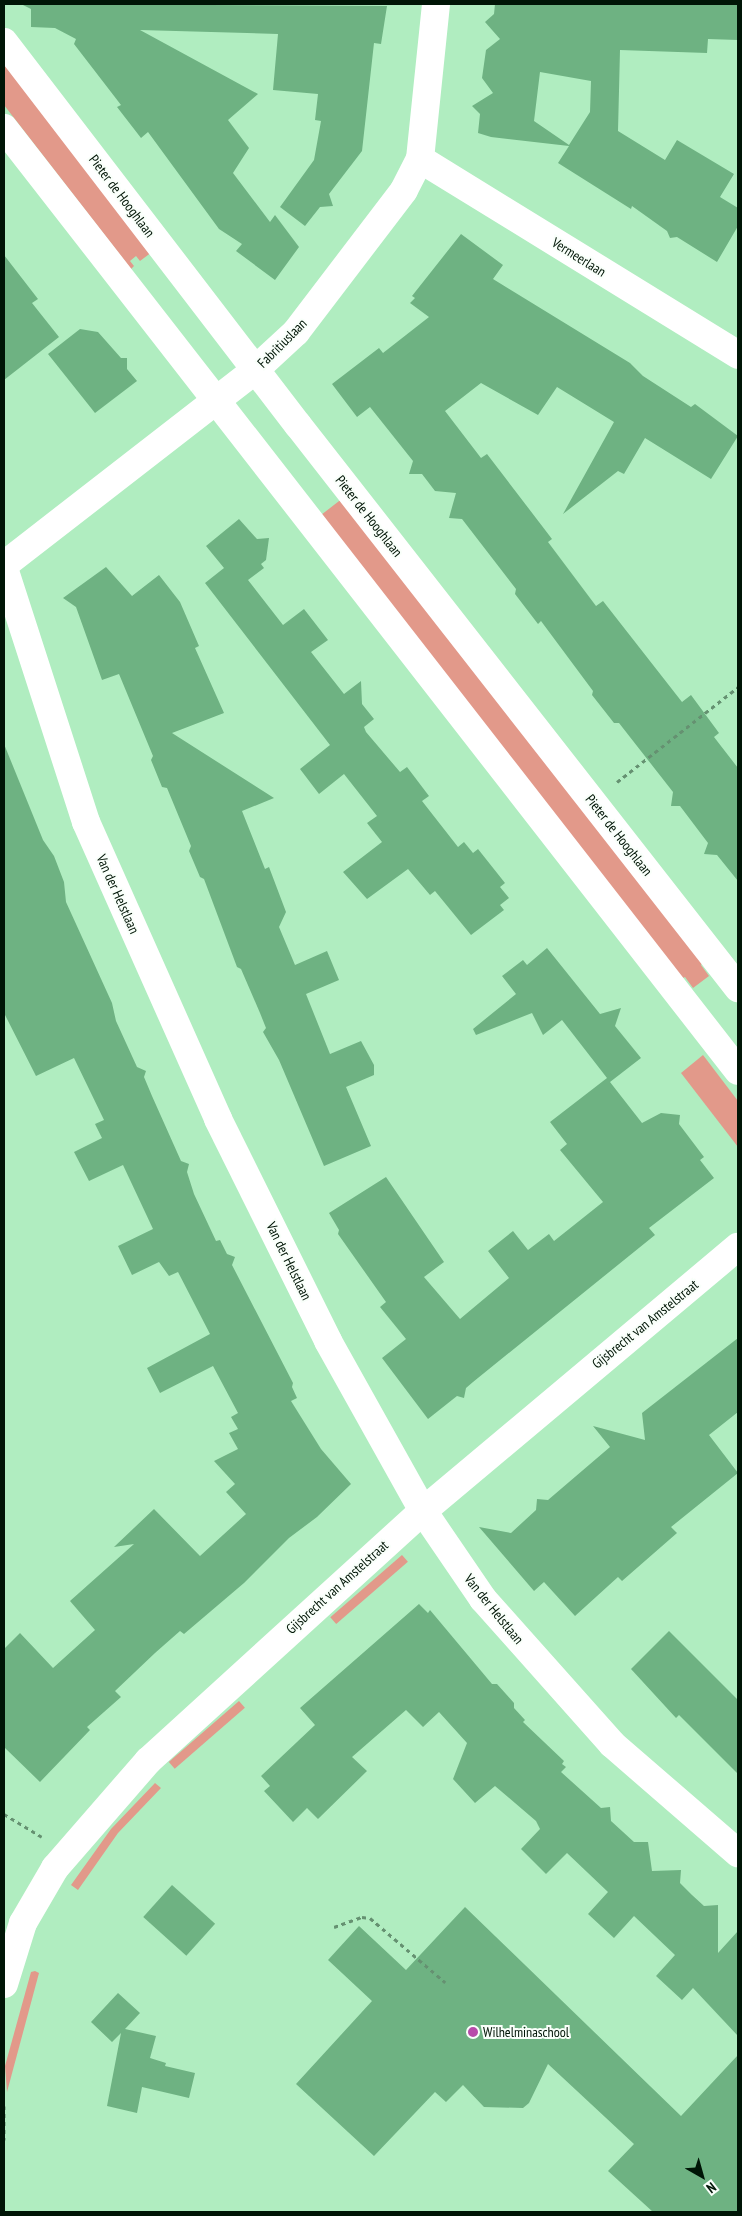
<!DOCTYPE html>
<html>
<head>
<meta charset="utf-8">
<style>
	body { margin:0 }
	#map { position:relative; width:742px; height:2216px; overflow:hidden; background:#b0edc0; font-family:"PT Sans Narrow",sans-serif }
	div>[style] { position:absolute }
	.green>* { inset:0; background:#e2998a; transform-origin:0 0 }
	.building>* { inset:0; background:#6eb282; transform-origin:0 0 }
	.path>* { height:3px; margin-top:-1.5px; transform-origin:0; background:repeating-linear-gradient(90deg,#659171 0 4px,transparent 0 8px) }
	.minor>* { height:28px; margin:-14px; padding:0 14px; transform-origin:14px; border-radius:14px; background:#fff }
	.dots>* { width:14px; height:14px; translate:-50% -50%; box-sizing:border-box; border:2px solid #f9fffa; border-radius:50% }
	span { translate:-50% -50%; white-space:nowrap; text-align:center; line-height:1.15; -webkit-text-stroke:4px #f9fffa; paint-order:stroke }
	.street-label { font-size:14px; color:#001506 }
	.poi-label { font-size:14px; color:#001506 }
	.left { translate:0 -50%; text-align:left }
	.frame { position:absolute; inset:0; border:5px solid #001506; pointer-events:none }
	.north { position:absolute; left:677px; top:2151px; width:50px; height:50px; -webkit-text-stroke:4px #f9fffa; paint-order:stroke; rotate:142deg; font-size:14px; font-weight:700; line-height:20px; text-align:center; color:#001506 }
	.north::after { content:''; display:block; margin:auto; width:18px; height:22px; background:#001506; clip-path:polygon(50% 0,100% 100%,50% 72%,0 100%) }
</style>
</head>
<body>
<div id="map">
	<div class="green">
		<i style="clip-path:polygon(4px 61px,152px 252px,140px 261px,136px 256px,130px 261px,134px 266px,131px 269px,4px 105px)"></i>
		<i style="clip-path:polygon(343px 498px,703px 962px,701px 965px,709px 976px,693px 988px,685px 977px,681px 979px,321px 515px)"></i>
		<i style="clip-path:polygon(703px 1055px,738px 1101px,738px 1147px,681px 1073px)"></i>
		<i style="left:402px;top:1555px;width:9px;height:95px;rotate:49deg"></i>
		<i style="left:239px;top:1701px;width:9px;height:93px;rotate:49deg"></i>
		<i style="clip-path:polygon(155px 1783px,161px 1788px,118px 1833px,78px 1890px,71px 1885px,111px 1829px)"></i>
		<i style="clip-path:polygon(35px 1971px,39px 1973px,7px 2092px,5px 2066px,31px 1972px)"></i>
	</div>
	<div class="building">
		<i style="clip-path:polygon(21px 4px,387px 6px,381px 44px,374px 43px,362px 151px,329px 194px,333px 206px,320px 207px,305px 226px,280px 207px,314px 160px,321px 121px,315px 120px,318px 94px,273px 90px,278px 34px,140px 30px,258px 94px,228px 120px,249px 148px,233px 173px,270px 222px,275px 215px,299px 247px,275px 280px,236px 251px,242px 244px,219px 229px,148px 132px,141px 138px,117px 107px,121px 105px,74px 44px,76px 39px,55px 28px,31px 27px,31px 9px)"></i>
		<i style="clip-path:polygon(evenodd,495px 4px,738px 4px,738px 40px,708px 39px,707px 53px,620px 50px,618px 131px,665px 160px,677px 140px,734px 174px,720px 197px,738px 208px,738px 226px,717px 262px,677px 237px,670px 238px,667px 231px,632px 206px,631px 209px,558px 163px,569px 146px,491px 137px,478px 133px,480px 114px,472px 106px,493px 93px,482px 78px,486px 50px,500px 39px,485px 22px,494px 14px,495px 4px,540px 72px,591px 81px,590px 112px,569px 145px,534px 121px,540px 72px)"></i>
		<i style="clip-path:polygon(461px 234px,503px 265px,493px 279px,630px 363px,643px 376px,691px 407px,695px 404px,738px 436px,711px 479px,645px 438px,624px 474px,618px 471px,563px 514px,614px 422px,557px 387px,538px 415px,481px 383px,445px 411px,481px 458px,487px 454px,552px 539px,548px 542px,596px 606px,603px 601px,682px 702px,691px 695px,719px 733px,714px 737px,738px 768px,738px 881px,717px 855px,704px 854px,708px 843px,680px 806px,671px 806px,673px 792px,619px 723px,614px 723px,592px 695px,593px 691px,541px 621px,538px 624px,515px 594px,516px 589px,462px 519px,449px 518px,456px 493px,435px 491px,422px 474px,409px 474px,413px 461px,370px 407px,357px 417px,332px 384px,379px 348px,383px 353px,429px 317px,410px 303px,415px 298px,412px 296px)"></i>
		<i style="clip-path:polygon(4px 255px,38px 299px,32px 303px,59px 337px,4px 380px)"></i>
		<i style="clip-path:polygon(80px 329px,98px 332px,121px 358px,127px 358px,127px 369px,137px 381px,95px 413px,48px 354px)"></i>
		<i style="clip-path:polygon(239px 519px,257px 539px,269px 538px,266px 560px,261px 564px,264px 568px,248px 580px,283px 625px,304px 609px,328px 640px,311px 652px,344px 694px,361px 681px,362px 704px,374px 719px,364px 727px,366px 732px,400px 772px,407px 767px,429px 796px,422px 801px,458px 847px,464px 842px,473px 853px,478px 849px,505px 883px,500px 887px,509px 898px,500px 905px,504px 910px,471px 935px,435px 891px,430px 895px,408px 869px,367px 899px,343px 872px,382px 842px,367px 823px,377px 816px,344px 774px,319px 794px,300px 769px,330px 745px,205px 583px,224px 568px,206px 546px)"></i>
		<i style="clip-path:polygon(106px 567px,132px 596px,159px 575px,180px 602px,199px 646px,195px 648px,224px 713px,172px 733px,274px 798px,242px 811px,265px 869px,269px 867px,286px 912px,279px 927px,295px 965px,327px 951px,339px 980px,306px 994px,330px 1054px,361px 1041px,374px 1065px,374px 1075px,346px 1087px,371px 1146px,324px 1166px,279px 1060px,263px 1032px,266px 1028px,260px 1013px,241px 969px,237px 967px,204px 879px,200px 877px,189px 851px,191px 846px,167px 788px,162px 787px,151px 760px,153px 756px,119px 674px,102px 680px,76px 607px,63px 598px)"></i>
		<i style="clip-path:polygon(4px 744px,43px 840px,54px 856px,64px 882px,66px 902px,112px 1003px,116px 1021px,137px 1067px,146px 1071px,144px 1077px,152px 1096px,181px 1161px,189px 1164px,187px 1172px,194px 1194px,216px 1241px,220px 1240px,227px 1254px,235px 1257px,232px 1265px,293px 1383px,292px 1387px,297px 1398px,291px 1401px,321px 1449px,351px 1484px,317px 1517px,289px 1538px,244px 1583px,184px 1634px,180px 1631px,155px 1653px,115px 1691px,121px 1697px,87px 1727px,90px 1730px,40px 1782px,4px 1747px,4px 1649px,20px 1633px,53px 1668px,95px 1630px,70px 1601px,134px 1544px,114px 1547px,154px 1509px,200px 1556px,246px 1514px,226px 1492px,235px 1484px,214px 1461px,238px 1449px,229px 1433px,238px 1429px,231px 1417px,238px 1413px,213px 1366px,160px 1393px,147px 1368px,210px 1334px,178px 1272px,169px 1276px,159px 1262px,132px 1275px,118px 1246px,153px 1229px,123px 1165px,89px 1181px,74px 1152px,102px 1138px,95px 1124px,104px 1120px,74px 1058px,36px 1076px,4px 1013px)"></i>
		<i style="clip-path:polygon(547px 948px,600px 1014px,621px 1008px,615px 1026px,641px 1058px,610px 1082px,642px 1123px,661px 1113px,680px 1115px,679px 1124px,704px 1157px,700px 1160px,714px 1178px,649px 1228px,655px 1235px,473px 1382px,466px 1388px,464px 1398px,457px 1396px,428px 1419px,382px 1358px,406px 1339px,380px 1307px,386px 1302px,338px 1234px,339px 1230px,329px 1213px,386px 1177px,444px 1262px,424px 1277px,460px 1319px,509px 1278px,488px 1251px,513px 1231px,528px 1250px,549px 1234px,554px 1241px,603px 1202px,560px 1150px,567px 1144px,550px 1122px,607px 1078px,562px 1020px,543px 1035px,532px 1013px,476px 1035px,473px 1029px,516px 994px,502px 976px,523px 960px,527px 965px)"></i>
		<i style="clip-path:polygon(738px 1338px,738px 1412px,709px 1435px,738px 1473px,671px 1527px,677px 1533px,622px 1581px,618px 1577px,575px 1616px,544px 1582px,534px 1591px,479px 1527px,511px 1533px,536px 1510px,537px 1499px,548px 1500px,610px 1447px,593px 1426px,645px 1440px,642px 1413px)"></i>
		<i style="clip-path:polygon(419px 1604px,428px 1613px,430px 1610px,492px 1684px,497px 1684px,514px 1703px,514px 1708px,525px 1720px,523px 1722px,564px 1761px,562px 1764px,566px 1767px,561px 1772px,601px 1808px,610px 1807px,611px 1821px,634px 1842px,648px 1842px,652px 1871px,681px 1870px,680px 1883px,692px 1895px,704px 1906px,718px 1905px,718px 1953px,738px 1931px,738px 2036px,693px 1988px,682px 2000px,656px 1976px,675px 1955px,634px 1916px,614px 1938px,588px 1914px,608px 1892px,567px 1853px,546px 1874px,521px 1849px,540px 1829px,536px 1821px,495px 1786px,475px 1803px,453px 1779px,467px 1743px,439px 1712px,423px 1727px,406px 1710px,352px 1757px,367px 1771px,318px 1819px,307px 1808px,293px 1822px,264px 1791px,270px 1786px,261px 1776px,315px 1725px,300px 1708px)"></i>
		<i style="clip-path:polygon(669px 1631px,738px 1700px,738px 1774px,679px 1715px,676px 1718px,631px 1669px)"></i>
		<i style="left:172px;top:1885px;width:58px;height:43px;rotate:42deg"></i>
		<i style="clip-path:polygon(465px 1907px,681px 2116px,738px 2055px,738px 2212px,653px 2212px,608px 2171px,634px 2144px,548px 2064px,529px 2103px,523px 2108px,484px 2107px,463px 2085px,446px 2102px,435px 2092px,374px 2156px,296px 2084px,372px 2001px,328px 1960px,359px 1926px,406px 1970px)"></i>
		<i style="clip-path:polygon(118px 1993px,140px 2013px,125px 2029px,156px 2036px,150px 2058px,166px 2063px,165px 2066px,195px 2073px,189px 2098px,142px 2087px,137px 2113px,107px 2106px,121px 2033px,112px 2042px,91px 2022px)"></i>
	</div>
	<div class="path">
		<i style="left:617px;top:782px;width:154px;rotate:-38.1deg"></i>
		<i style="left:4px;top:1814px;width:44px;rotate:31.2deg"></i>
		<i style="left:334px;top:1927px;width:30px;rotate:-20deg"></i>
		<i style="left:362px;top:1917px;width:8px;rotate:7deg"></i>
		<i style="left:370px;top:1918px;width:99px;rotate:40.5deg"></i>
		<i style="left:4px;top:2106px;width:34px;rotate:90deg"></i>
	</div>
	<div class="minor">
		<i style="left:4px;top:42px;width:483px;rotate:52.5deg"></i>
		<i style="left:298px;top:425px;width:715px;rotate:51.99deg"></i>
		<i style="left:4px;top:128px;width:1195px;rotate:52.1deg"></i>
		<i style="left:420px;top:159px;width:374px;rotate:31.6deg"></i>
		<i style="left:4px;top:565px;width:318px;rotate:-37.8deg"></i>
		<i style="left:255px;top:370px;width:56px;rotate:-42.8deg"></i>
		<i style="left:296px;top:332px;width:178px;rotate:-52.7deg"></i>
		<i style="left:404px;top:190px;width:35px;rotate:-63deg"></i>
		<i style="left:420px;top:159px;width:156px;rotate:-84.1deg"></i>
		<i style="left:4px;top:568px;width:267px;rotate:72.1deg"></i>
		<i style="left:86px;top:822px;width:325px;rotate:66deg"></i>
		<i style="left:218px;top:1119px;width:248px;rotate:63.6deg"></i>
		<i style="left:328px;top:1341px;width:195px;rotate:60.8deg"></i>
		<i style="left:423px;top:1511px;width:107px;rotate:55.7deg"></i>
		<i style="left:483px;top:1599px;width:194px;rotate:48.3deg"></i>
		<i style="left:612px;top:1744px;width:167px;rotate:40.9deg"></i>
		<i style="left:4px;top:1984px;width:64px;rotate:-72.7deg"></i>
		<i style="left:23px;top:1923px;width:64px;rotate:-59.8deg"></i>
		<i style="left:55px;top:1868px;width:142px;rotate:-49deg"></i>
		<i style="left:148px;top:1761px;width:372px;rotate:-42.3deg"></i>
		<i style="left:423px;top:1511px;width:411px;rotate:-40deg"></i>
	</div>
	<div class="dots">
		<i style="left:473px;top:2032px;background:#b74baa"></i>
	</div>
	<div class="street-label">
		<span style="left:122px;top:196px;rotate:53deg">Pieter de Hooghlaan</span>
		<span style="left:579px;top:257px;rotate:32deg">Vermeerlaan</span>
		<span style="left:282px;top:343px;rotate:-45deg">Fabritiuslaan</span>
		<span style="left:369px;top:516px;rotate:52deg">Pieter de Hooghlaan</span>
		<span style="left:619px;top:835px;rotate:52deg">Pieter de Hooghlaan</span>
		<span style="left:118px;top:894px;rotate:66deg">Van der Helstlaan</span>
		<span style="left:289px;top:1261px;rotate:64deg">Van der Helstlaan</span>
		<span style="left:645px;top:1324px;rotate:-39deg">Gijsbrecht van Amstelstraat</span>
		<span style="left:337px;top:1587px;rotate:-42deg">Gijsbrecht van Amstelstraat</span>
		<span style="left:494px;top:1609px;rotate:51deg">Van der Helstlaan</span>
	</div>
	<div class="poi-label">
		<span class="left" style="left:483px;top:2032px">Wilhelminaschool</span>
	</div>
	<div class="frame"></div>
	<div class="north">N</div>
</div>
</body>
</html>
